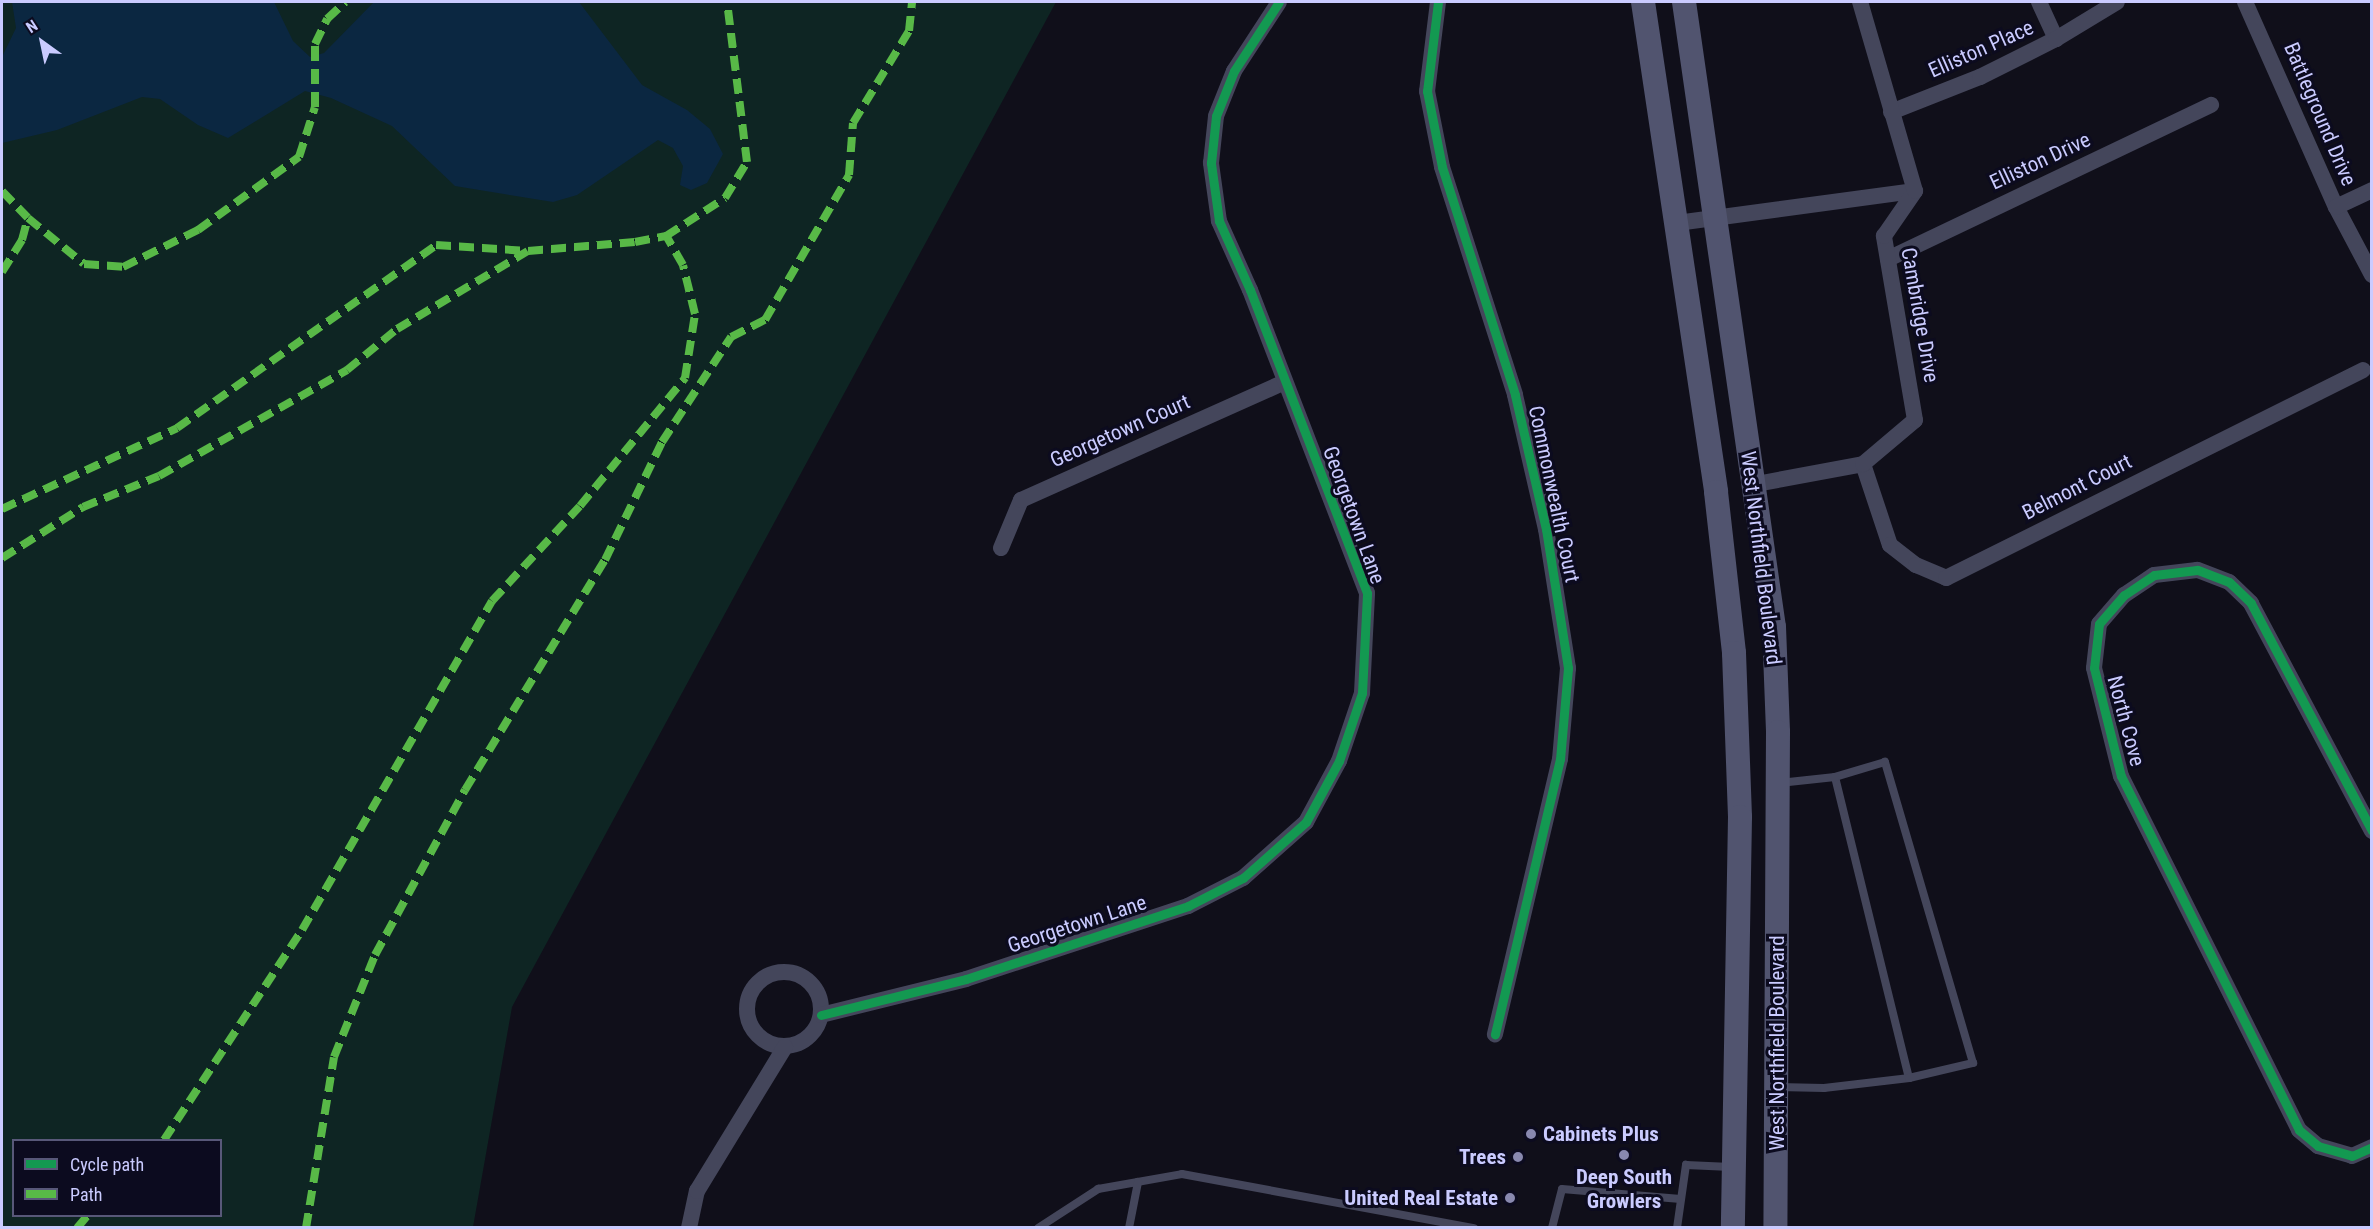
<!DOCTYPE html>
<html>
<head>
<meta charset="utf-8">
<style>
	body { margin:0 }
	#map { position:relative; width:2373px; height:1229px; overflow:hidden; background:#100f1a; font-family:"Roboto Condensed",sans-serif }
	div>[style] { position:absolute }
	.green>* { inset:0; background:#0e2523 }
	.water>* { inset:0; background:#0b2741 }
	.service>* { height:8px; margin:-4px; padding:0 4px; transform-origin:4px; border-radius:4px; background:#44465b }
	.minor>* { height:16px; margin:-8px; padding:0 8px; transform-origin:8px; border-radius:8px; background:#44465b }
	.minor>.ring { margin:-8px; padding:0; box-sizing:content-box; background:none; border:16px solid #44465b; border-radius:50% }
	.secondary>* { height:24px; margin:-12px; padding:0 12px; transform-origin:12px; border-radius:12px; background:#51546f }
	.quiet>* { height:8px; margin-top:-4px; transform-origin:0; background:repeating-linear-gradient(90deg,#58b947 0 15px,transparent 0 23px) }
	.cycleway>* { height:9px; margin:-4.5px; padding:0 4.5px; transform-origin:4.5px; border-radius:4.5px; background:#139951 }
	.dots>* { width:16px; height:16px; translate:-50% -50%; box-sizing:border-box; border:3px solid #0c0b1f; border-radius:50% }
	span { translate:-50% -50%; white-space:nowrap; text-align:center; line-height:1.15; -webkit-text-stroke:6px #0c0b1f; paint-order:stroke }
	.street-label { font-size:21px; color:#cacbff }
	.poi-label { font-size:21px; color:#cacbff; font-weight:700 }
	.left { translate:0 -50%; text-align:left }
	.right { translate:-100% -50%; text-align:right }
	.frame { position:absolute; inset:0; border:3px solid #cacbff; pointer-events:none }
	.legend { position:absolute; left:12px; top:1139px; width:210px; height:78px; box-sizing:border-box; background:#0c0b1f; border:2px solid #585879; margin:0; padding:8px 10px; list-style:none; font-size:18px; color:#cacbff }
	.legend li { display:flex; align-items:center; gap:12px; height:30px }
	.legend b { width:30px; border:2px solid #585879 }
	.north { position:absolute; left:12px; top:12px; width:60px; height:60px; -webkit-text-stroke:4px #0c0b1f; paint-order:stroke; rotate:327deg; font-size:16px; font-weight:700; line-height:24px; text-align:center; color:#cacbff }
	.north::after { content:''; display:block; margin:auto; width:21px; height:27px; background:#cacbff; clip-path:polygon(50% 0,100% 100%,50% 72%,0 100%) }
</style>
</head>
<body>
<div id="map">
	<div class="green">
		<i style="clip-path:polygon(evenodd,2px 2px,1056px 2px,512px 1007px,473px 1227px,2px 1227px,2px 2px,14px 1140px,220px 1140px,220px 1216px,14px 1216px,14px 1140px)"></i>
	</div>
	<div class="water">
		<i style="clip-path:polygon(12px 2px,274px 2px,293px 41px,310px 57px,324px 53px,374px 2px,579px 2px,642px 85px,687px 110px,710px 129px,723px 154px,707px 183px,691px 190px,680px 185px,683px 166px,673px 148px,658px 140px,577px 195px,553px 202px,455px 186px,392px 126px,331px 98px,305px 91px,228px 138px,198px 125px,160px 99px,142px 97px,57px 130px,2px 143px,2px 57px,16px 28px)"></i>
	</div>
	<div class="service">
		<i style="left:1835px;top:777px;width:310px;rotate:76.2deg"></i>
		<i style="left:1777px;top:1087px;width:47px;rotate:1.2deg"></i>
		<i style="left:1824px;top:1088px;width:86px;rotate:-6.7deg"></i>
		<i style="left:1909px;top:1078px;width:66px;rotate:-13.2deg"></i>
		<i style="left:1973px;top:1063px;width:314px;rotate:-106.3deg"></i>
		<i style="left:1885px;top:762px;width:52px;rotate:163.3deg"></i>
		<i style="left:1835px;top:777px;width:56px;rotate:173.9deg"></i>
		<i style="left:1038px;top:1228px;width:72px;rotate:-33deg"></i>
		<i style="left:1098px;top:1189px;width:85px;rotate:-10.1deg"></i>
		<i style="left:1182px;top:1174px;width:297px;rotate:10.5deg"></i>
		<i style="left:1129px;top:1228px;width:47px;rotate:-78.9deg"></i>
		<i style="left:1552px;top:1228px;width:40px;rotate:-75.6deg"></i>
		<i style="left:1562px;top:1189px;width:119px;rotate:4.8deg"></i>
		<i style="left:1677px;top:1228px;width:64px;rotate:-81.9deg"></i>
		<i style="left:1686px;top:1165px;width:45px;rotate:2.5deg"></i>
	</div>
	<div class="minor">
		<i style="left:1438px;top:2px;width:90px;rotate:97deg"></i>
		<i style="left:1427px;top:91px;width:77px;rotate:78.8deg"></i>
		<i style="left:1442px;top:167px;width:239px;rotate:72.2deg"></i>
		<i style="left:1515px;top:395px;width:138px;rotate:77deg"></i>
		<i style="left:1546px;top:529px;width:141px;rotate:81deg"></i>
		<i style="left:1568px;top:668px;width:91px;rotate:95deg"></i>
		<i style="left:1560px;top:759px;width:283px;rotate:103.3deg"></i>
		<i style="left:2039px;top:2px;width:41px;rotate:65.3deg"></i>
		<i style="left:2245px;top:2px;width:224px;rotate:66.1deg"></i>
		<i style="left:2336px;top:207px;width:77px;rotate:62.1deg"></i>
		<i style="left:1891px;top:112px;width:96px;rotate:-21.5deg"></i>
		<i style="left:1980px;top:77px;width:85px;rotate:-26.6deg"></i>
		<i style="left:2056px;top:39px;width:71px;rotate:-31.2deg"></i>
		<i style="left:2336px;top:207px;width:40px;rotate:-25deg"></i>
		<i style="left:1677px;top:223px;width:240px;rotate:-7.7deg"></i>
		<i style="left:1888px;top:259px;width:358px;rotate:-25.5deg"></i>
		<i style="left:1863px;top:464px;width:85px;rotate:71.6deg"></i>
		<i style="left:1890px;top:545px;width:33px;rotate:38deg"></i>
		<i style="left:1916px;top:565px;width:33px;rotate:23deg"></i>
		<i style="left:1946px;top:578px;width:466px;rotate:-26.5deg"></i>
		<i style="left:1751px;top:485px;width:114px;rotate:-10.6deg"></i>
		<i style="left:1863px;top:464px;width:68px;rotate:-40.2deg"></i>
		<i style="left:1915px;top:420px;width:187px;rotate:-99.6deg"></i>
		<i style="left:1884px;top:236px;width:55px;rotate:-55.4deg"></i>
		<i style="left:1915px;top:191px;width:197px;rotate:-106.2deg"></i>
		<i style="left:1001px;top:548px;width:52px;rotate:-67.4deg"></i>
		<i style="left:1021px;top:500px;width:289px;rotate:-24.1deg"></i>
		<i style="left:2372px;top:831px;width:258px;rotate:-118deg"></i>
		<i style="left:2251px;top:603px;width:30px;rotate:-136deg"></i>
		<i style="left:2229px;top:582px;width:34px;rotate:-159deg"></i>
		<i style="left:2197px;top:570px;width:43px;rotate:173.4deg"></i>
		<i style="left:2154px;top:575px;width:36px;rotate:146deg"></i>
		<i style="left:2124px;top:595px;width:38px;rotate:131deg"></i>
		<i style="left:2099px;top:624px;width:44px;rotate:96.5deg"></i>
		<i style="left:2094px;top:668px;width:111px;rotate:76deg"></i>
		<i style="left:2121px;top:776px;width:396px;rotate:63.3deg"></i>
		<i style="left:2299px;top:1130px;width:25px;rotate:40deg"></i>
		<i style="left:2318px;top:1146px;width:35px;rotate:16deg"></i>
		<i style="left:2352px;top:1156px;width:22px;rotate:-24deg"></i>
		<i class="ring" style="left:747px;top:972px;width:58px;height:58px"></i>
		<i style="left:821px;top:1015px;width:149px;rotate:-13.9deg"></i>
		<i style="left:966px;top:979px;width:234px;rotate:-18.2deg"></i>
		<i style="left:1188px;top:906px;width:62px;rotate:-27deg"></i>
		<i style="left:1243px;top:878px;width:84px;rotate:-41.6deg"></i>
		<i style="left:1306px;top:822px;width:69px;rotate:-61.6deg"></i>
		<i style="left:1339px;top:761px;width:72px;rotate:-71.3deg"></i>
		<i style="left:1362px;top:693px;width:100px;rotate:-87.1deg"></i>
		<i style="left:1367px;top:593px;width:325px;rotate:-111.1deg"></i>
		<i style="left:1250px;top:290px;width:76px;rotate:-114.2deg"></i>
		<i style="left:1219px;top:221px;width:59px;rotate:-97.9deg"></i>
		<i style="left:1211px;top:163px;width:47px;rotate:-83.9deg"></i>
		<i style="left:1216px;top:116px;width:48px;rotate:-68.2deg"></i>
		<i style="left:1234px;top:71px;width:82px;rotate:-56.9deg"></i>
		<i style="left:689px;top:1228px;width:38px;rotate:-78deg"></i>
		<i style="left:697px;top:1191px;width:169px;rotate:-58.6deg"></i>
	</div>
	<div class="secondary">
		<i style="left:1643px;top:2px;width:495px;rotate:81.5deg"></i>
		<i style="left:1716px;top:492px;width:162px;rotate:83.6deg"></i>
		<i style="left:1734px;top:653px;width:164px;rotate:87.9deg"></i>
		<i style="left:1740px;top:817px;width:411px;rotate:91deg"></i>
		<i style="left:1684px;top:2px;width:631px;rotate:81.81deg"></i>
		<i style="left:1774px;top:627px;width:105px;rotate:87.8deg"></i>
		<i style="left:1778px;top:732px;width:496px;rotate:90.3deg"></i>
	</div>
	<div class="quiet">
		<i style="left:2px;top:191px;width:37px;rotate:46deg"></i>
		<i style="left:28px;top:218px;width:72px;rotate:39.4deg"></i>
		<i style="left:84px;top:264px;width:39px;rotate:4deg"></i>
		<i style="left:123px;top:267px;width:84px;rotate:-26.3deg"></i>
		<i style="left:198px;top:230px;width:125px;rotate:-35.9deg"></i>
		<i style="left:299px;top:157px;width:52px;rotate:-72.3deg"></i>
		<i style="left:315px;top:107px;width:63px;rotate:-90deg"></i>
		<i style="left:315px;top:44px;width:28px;rotate:-64deg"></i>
		<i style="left:327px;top:19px;width:25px;rotate:-43deg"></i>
		<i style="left:2px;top:272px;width:38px;rotate:-58deg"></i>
		<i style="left:22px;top:240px;width:23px;rotate:-75deg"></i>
		<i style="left:2px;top:509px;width:193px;rotate:-24.8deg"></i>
		<i style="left:177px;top:428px;width:317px;rotate:-35.2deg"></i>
		<i style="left:436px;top:245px;width:92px;rotate:3.7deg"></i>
		<i style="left:2px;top:558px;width:96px;rotate:-32.2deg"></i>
		<i style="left:83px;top:507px;width:82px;rotate:-22.2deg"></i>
		<i style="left:159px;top:476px;width:216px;rotate:-29.4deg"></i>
		<i style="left:347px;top:370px;width:65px;rotate:-39.4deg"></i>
		<i style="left:397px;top:329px;width:152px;rotate:-30.8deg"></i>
		<i style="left:528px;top:251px;width:107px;rotate:-4.8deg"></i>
		<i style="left:635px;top:242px;width:32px;rotate:-11deg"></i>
		<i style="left:666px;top:236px;width:70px;rotate:-32.8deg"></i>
		<i style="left:725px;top:198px;width:42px;rotate:-58.6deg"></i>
		<i style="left:747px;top:162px;width:161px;rotate:-97.1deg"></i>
		<i style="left:164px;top:1140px;width:251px;rotate:-56.7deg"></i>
		<i style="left:302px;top:930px;width:380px;rotate:-60deg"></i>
		<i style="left:492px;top:601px;width:129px;rotate:-47.2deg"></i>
		<i style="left:580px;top:506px;width:166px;rotate:-50.6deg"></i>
		<i style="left:685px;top:378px;width:65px;rotate:-81.1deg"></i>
		<i style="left:695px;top:314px;width:50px;rotate:-103.8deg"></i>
		<i style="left:683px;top:265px;width:34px;rotate:-120deg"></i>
		<i style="left:77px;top:1228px;width:16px;rotate:-50deg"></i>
		<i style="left:306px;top:1228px;width:173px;rotate:-80.7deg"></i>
		<i style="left:334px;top:1057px;width:110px;rotate:-68.1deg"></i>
		<i style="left:375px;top:955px;width:188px;rotate:-61.4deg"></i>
		<i style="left:465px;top:790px;width:269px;rotate:-58.7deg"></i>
		<i style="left:605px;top:560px;width:131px;rotate:-64.2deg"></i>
		<i style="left:662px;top:442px;width:126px;rotate:-56.7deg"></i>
		<i style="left:731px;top:337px;width:38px;rotate:-27deg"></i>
		<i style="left:765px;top:320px;width:168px;rotate:-59.9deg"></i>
		<i style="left:849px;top:175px;width:52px;rotate:-85.6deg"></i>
		<i style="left:853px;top:123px;width:108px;rotate:-58.7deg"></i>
		<i style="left:909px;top:31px;width:29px;rotate:-84deg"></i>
	</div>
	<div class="cycleway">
		<i style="left:1438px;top:2px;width:90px;rotate:97deg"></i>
		<i style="left:1427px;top:91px;width:77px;rotate:78.8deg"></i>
		<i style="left:1442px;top:167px;width:239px;rotate:72.2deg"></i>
		<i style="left:1515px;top:395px;width:138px;rotate:77deg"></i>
		<i style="left:1546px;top:529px;width:141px;rotate:81deg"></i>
		<i style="left:1568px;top:668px;width:91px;rotate:95deg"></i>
		<i style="left:1560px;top:759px;width:283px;rotate:103.3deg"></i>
		<i style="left:2372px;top:831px;width:258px;rotate:-118deg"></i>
		<i style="left:2251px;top:603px;width:30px;rotate:-136deg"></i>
		<i style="left:2229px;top:582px;width:34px;rotate:-159deg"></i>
		<i style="left:2197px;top:570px;width:43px;rotate:173.4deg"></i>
		<i style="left:2154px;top:575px;width:36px;rotate:146deg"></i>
		<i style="left:2124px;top:595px;width:38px;rotate:131deg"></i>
		<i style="left:2099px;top:624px;width:44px;rotate:96.5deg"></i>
		<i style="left:2094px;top:668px;width:111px;rotate:76deg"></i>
		<i style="left:2121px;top:776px;width:396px;rotate:63.3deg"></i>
		<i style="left:2299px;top:1130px;width:25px;rotate:40deg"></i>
		<i style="left:2318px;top:1146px;width:35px;rotate:16deg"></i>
		<i style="left:2352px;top:1156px;width:22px;rotate:-24deg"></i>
		<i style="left:821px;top:1015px;width:149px;rotate:-13.9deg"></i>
		<i style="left:966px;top:979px;width:234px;rotate:-18.2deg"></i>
		<i style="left:1188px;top:906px;width:62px;rotate:-27deg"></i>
		<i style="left:1243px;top:878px;width:84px;rotate:-41.6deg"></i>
		<i style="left:1306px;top:822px;width:69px;rotate:-61.6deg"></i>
		<i style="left:1339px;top:761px;width:72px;rotate:-71.3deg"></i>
		<i style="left:1362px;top:693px;width:100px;rotate:-87.1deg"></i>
		<i style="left:1367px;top:593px;width:325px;rotate:-111.1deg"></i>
		<i style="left:1250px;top:290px;width:76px;rotate:-114.2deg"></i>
		<i style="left:1219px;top:221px;width:59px;rotate:-97.9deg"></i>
		<i style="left:1211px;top:163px;width:47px;rotate:-83.9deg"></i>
		<i style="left:1216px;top:116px;width:48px;rotate:-68.2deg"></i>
		<i style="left:1234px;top:71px;width:82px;rotate:-56.9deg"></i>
	</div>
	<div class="dots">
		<i style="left:1531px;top:1134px;background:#8989af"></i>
		<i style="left:1624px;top:1155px;background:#8989af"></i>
		<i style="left:1518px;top:1157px;background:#8989af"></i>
		<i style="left:1510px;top:1198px;background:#8989af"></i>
	</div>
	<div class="street-label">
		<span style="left:1981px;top:49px;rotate:-24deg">Elliston Place</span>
		<span style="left:2320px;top:114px;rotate:67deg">Battleground Drive</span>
		<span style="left:2040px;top:161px;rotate:-25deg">Elliston Drive</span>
		<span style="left:1920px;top:315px;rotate:80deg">Cambridge Drive</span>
		<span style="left:1120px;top:431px;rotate:-24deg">Georgetown Court</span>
		<span style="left:2077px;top:487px;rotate:-27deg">Belmont Court</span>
		<span style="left:1554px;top:494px;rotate:78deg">Commonwealth Court</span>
		<span style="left:1354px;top:515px;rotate:70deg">Georgetown Lane</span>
		<span style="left:1761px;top:558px;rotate:83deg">West Northfield Boulevard</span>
		<span style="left:2126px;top:721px;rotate:75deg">North Cove</span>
		<span style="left:1077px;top:924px;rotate:-18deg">Georgetown Lane</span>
		<span style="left:1777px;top:1043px;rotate:-90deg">West Northfield Boulevard</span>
	</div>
	<div class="poi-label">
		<span class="left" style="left:1543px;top:1134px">Cabinets Plus</span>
		<span class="right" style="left:1506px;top:1157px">Trees</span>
		<span style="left:1624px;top:1189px">Deep South<br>Growlers</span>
		<span class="right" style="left:1498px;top:1198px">United Real Estate</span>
	</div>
	<div class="frame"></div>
	<ul class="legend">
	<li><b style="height:8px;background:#139951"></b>Cycle path</li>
	<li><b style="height:8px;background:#58b947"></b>Path</li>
	</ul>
	<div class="north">N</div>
</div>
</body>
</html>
